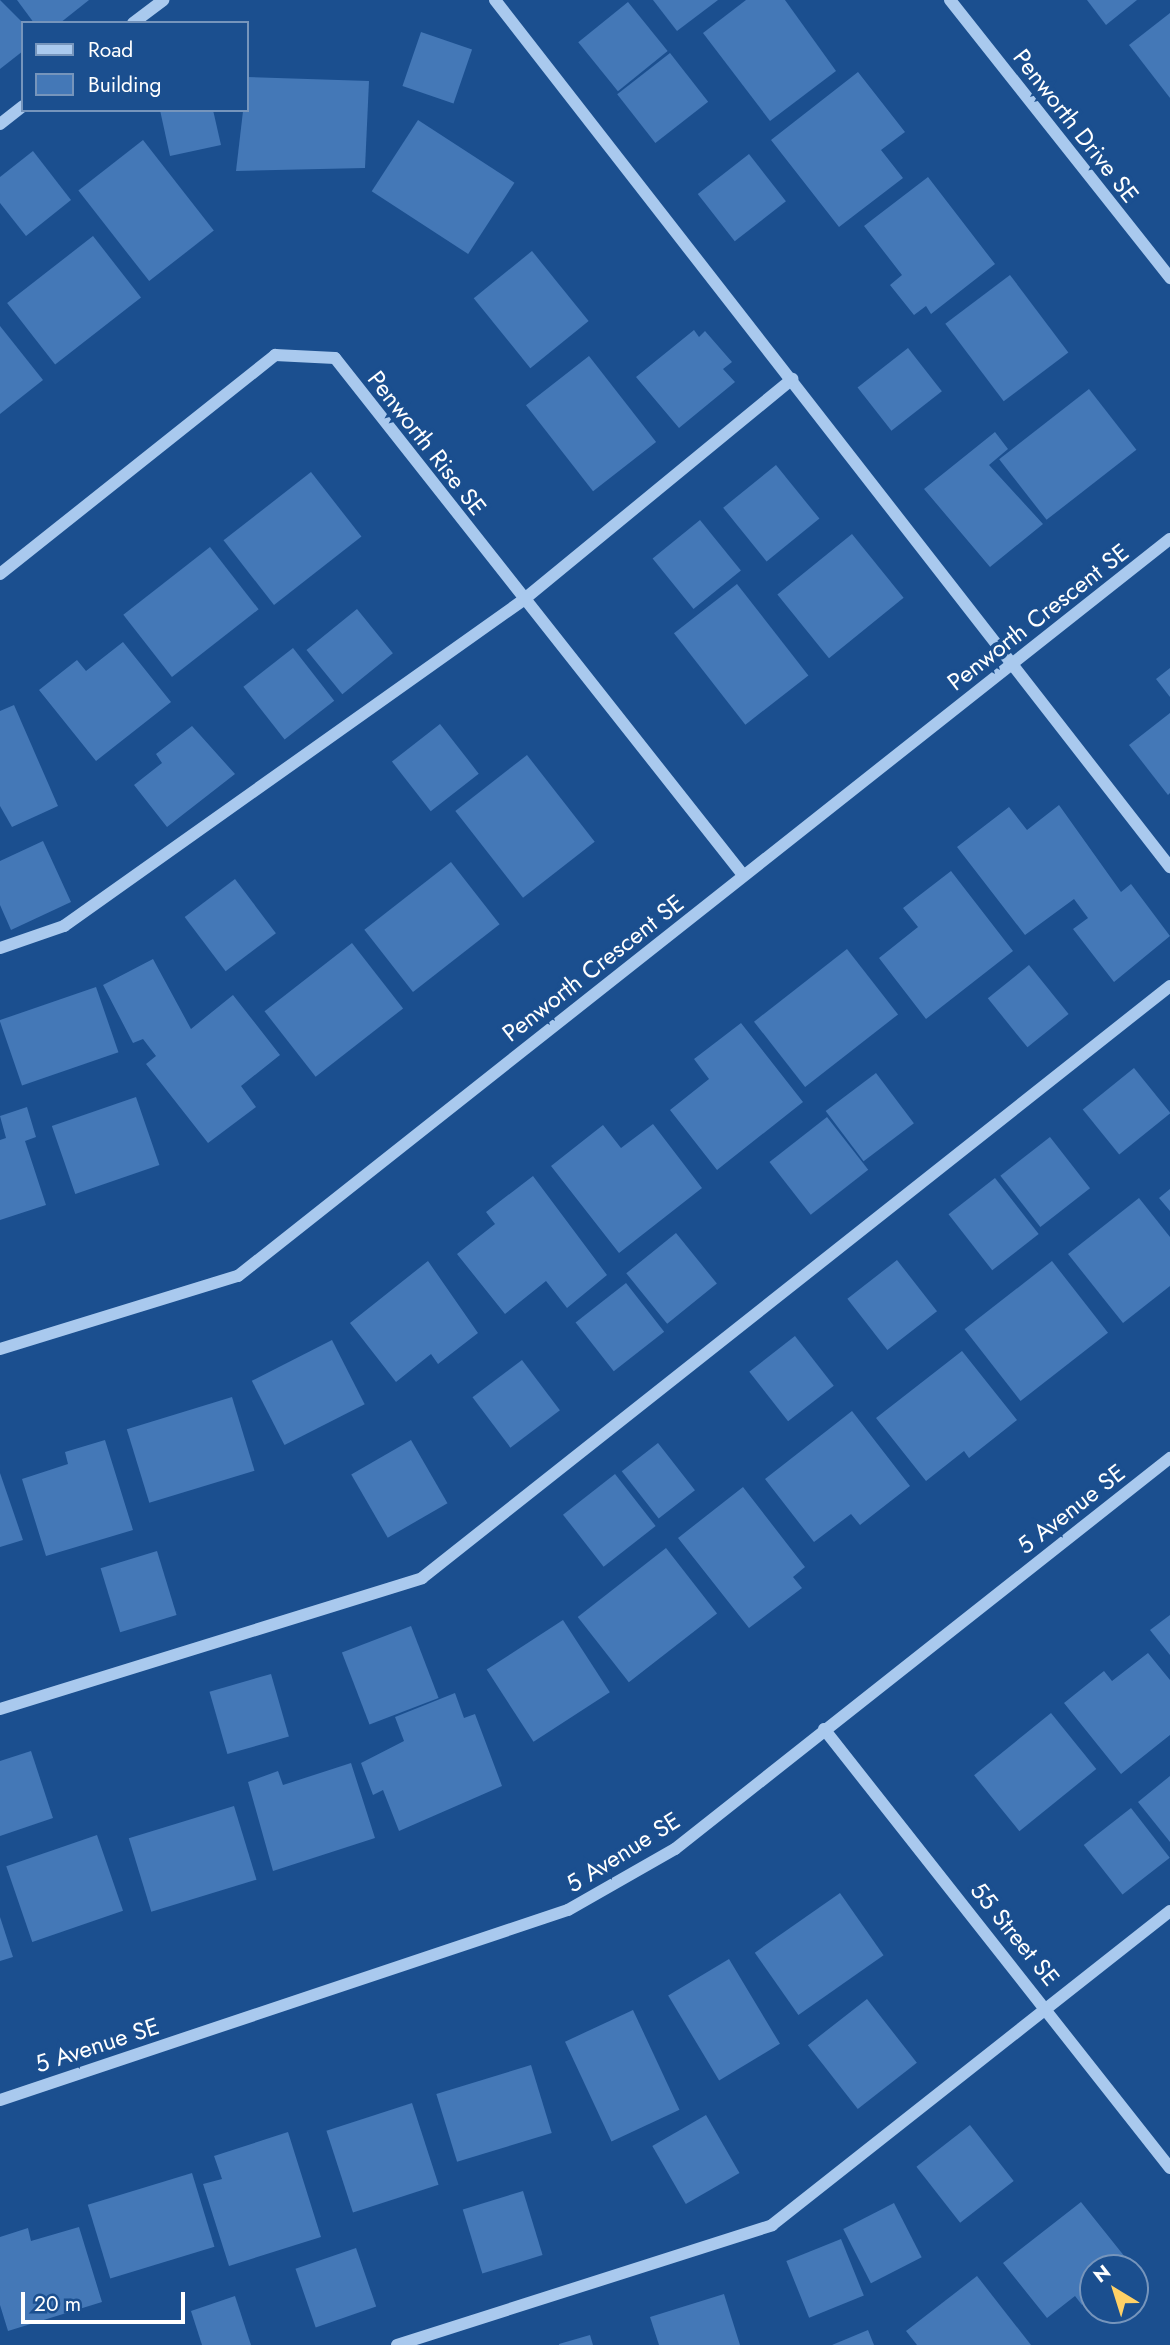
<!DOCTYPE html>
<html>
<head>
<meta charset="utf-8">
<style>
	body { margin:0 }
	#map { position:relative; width:1170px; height:2345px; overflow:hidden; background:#1b4f8f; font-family:Jost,sans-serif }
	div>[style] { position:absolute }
	.building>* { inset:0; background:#4478b7; transform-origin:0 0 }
	.minor>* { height:12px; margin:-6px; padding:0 6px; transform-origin:6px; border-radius:6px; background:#a9c9ee }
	span { translate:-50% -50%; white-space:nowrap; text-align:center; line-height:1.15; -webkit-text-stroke:7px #1b4f8f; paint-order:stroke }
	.street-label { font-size:24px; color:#fff }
	.legend { position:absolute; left:21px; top:21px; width:228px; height:91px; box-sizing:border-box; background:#1b4f8f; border:2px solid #7695bc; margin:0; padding:9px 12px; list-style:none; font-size:21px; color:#fff }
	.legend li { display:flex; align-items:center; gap:14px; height:35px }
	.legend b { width:35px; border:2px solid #7695bc }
	.north { position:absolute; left:1079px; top:2254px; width:70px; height:70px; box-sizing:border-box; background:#1b4f8f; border:2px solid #7695bc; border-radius:50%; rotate:322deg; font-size:19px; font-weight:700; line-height:28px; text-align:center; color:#fff }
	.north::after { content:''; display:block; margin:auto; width:24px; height:32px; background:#ffd166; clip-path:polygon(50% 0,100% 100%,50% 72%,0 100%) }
	.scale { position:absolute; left:21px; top:2292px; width:164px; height:32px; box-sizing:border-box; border:4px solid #fff; border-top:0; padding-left:9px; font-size:21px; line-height:24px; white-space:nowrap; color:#fff; -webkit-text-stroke:5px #1b4f8f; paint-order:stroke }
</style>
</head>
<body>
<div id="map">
	<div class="building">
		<i style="clip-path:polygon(0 0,23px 23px,23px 51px,0 69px)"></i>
		<i style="clip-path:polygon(17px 0,89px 0,60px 23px,34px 23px)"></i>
		<i style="clip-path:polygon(653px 0,718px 0,677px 31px)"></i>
		<i style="clip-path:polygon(746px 0,785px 0,836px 71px,770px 121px,703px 33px)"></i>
		<i style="clip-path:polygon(1087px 0,1137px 0,1106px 25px)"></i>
		<i style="left:628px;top:2px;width:63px;height:64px;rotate:51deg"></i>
		<i style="clip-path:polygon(1170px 13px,1170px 98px,1129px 45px)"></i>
		<i style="left:421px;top:32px;width:54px;height:57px;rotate:19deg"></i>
		<i style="left:670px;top:53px;width:62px;height:67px;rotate:52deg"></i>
		<i style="clip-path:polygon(858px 72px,905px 132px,881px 150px,903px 178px,839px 227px,771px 140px)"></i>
		<i style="clip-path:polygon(247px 77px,369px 81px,365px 168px,236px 171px)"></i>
		<i style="clip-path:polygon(160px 110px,213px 110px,221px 145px,170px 156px)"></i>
		<i style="left:418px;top:120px;width:115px;height:85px;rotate:33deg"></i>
		<i style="left:143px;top:140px;width:115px;height:82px;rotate:52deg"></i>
		<i style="clip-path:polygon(33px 151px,71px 200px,26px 236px,0 203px,0 177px)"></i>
		<i style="left:749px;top:154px;width:60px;height:65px;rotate:52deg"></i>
		<i style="clip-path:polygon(928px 177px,995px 264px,931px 314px,926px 306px,914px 315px,890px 285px,902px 275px,864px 226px)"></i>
		<i style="left:93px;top:236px;width:78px;height:109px;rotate:52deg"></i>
		<i style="left:532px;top:251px;width:90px;height:75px;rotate:51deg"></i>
		<i style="left:1010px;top:275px;width:97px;height:81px;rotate:53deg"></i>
		<i style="clip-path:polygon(0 326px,43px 380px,0 414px)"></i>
		<i style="clip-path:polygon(694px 330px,699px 337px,705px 331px,732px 362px,723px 369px,735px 382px,679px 428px,636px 377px)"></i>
		<i style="left:908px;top:348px;width:55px;height:64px;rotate:52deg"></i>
		<i style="left:589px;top:356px;width:109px;height:80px;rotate:52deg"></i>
		<i style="left:1089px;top:389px;width:77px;height:114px;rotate:52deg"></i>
		<i style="clip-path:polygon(995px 432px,1008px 449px,989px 465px,1043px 524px,990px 567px,924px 489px)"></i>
		<i style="left:776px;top:465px;width:69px;height:68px;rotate:51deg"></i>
		<i style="left:311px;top:472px;width:82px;height:111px;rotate:52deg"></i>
		<i style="left:700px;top:520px;width:65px;height:61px;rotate:51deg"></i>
		<i style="left:852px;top:534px;width:82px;height:96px;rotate:51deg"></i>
		<i style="left:210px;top:547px;width:79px;height:110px;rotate:52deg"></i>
		<i style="left:737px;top:584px;width:116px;height:80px;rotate:52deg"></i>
		<i style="left:357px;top:609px;width:57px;height:65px;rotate:51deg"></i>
		<i style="clip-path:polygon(123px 642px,171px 702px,96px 761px,39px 690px,77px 660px,86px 671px)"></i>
		<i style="left:293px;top:648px;width:67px;height:63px;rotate:52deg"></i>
		<i style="clip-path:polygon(1170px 668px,1170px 697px,1156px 679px)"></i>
		<i style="clip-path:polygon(14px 705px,58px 806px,12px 827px,0 806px,0 711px)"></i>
		<i style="clip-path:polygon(1170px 713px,1170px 793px,1168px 795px,1129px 745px)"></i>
		<i style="left:440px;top:724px;width:63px;height:61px;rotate:52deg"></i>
		<i style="clip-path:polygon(192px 726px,235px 774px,167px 827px,134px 785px,162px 763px,156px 754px)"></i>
		<i style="left:527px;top:755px;width:110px;height:91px;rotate:52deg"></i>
		<i style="clip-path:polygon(1059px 805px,1121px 892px,1131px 884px,1170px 936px,1114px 982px,1073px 929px,1088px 918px,1074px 899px,1025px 935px,957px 847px,1009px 807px,1027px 830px)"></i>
		<i style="clip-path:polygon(43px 841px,71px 902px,11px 930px,0 905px,0 861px)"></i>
		<i style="left:451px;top:862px;width:79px;height:110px;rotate:52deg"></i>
		<i style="clip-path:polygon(951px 871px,1013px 951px,926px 1019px,879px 958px,918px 927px,903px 908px)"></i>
		<i style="left:235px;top:879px;width:68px;height:63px;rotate:53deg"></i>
		<i style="left:352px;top:943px;width:83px;height:111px;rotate:52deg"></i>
		<i style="left:847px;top:949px;width:83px;height:118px;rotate:52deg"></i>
		<i style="clip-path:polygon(153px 959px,191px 1029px,233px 995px,280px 1055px,241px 1086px,256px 1107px,208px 1143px,146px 1064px,156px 1056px,143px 1039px,133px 1043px,103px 985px)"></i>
		<i style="left:1029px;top:965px;width:63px;height:53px;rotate:51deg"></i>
		<i style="left:96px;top:987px;width:69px;height:102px;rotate:71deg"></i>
		<i style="clip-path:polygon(741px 1023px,803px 1102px,717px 1170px,670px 1110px,709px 1079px,694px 1059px)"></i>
		<i style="left:1134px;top:1068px;width:58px;height:66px;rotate:51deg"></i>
		<i style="left:876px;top:1073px;width:63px;height:63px;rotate:53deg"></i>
		<i style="left:136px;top:1097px;width:72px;height:89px;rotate:71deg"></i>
		<i style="clip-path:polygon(27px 1107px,36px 1137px,25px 1141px,46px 1205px,0 1220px,0 1140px,6px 1138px,0 1116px)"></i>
		<i style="left:827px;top:1117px;width:67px;height:73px;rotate:52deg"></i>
		<i style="clip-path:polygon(653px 1124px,702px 1188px,619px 1253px,551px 1166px,603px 1125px,621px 1148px)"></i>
		<i style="left:1050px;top:1137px;width:65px;height:63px;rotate:52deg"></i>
		<i style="clip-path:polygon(533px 1176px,607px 1275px,567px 1308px,546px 1281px,505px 1314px,457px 1254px,495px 1224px,486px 1212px)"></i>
		<i style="left:995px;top:1178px;width:71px;height:59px;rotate:52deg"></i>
		<i style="clip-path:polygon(1170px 1189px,1170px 1211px,1159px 1198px)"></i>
		<i style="clip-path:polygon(1139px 1198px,1170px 1237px,1170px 1286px,1123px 1323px,1068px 1254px)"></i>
		<i style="left:676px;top:1233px;width:65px;height:64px;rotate:51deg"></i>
		<i style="left:897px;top:1260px;width:65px;height:63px;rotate:52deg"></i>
		<i style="clip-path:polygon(428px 1261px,478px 1333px,438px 1364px,431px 1354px,396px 1382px,350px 1323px)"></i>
		<i style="left:1052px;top:1261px;width:91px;height:111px;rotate:52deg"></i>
		<i style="left:626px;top:1283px;width:62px;height:64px;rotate:52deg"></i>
		<i style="left:795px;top:1336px;width:63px;height:58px;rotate:52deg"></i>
		<i style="left:332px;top:1340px;width:72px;height:90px;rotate:63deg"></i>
		<i style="clip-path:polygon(962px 1351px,1017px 1420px,969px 1458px,964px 1451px,926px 1481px,876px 1418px)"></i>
		<i style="left:522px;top:1360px;width:63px;height:62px;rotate:53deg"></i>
		<i style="left:232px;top:1397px;width:77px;height:110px;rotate:73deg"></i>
		<i style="clip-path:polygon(852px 1411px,910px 1486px,860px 1525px,851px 1514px,814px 1542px,765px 1479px)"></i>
		<i style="clip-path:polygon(105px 1440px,133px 1530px,46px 1556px,22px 1479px,68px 1464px,65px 1452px)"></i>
		<i style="left:411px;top:1440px;width:73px;height:69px;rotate:60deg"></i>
		<i style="left:658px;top:1443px;width:60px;height:46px;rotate:52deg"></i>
		<i style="clip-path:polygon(0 1473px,23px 1540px,0 1547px)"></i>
		<i style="left:615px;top:1474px;width:66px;height:66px;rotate:52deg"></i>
		<i style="clip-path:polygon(743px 1487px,805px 1567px,793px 1577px,802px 1588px,749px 1628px,678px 1538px)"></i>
		<i style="left:666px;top:1548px;width:83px;height:112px;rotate:52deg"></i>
		<i style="left:157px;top:1551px;width:67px;height:59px;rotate:73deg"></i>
		<i style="clip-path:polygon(1170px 1615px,1170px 1655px,1150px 1630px)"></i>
		<i style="left:563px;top:1620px;width:86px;height:91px;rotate:57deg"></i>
		<i style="left:411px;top:1626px;width:77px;height:74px;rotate:69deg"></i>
		<i style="clip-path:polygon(1148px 1653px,1170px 1680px,1170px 1735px,1121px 1774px,1064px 1703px,1104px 1671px,1112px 1681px)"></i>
		<i style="left:271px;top:1674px;width:65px;height:64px;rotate:74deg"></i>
		<i style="clip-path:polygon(455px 1693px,464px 1718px,475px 1714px,502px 1786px,399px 1831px,383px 1790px,373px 1795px,361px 1763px,404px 1741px,395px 1717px)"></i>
		<i style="left:1051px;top:1713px;width:72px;height:99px;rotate:51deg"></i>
		<i style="clip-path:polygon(31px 1751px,53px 1818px,0 1836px,0 1761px)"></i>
		<i style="clip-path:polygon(351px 1763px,375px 1838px,273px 1871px,248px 1782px,278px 1771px,283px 1785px)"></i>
		<i style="clip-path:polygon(1170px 1776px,1170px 1842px,1138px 1802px)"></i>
		<i style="left:234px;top:1806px;width:77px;height:110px;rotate:73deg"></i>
		<i style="left:1131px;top:1808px;width:63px;height:60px;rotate:52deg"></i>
		<i style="left:97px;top:1835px;width:80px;height:96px;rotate:71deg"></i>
		<i style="left:840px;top:1893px;width:76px;height:104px;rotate:55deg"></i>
		<i style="clip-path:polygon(0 1917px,13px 1957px,0 1961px)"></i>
		<i style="left:729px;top:1959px;width:99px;height:71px;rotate:59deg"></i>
		<i style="left:867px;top:1999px;width:81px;height:75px;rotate:52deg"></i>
		<i style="left:633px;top:2010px;width:110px;height:75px;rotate:65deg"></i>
		<i style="left:531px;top:2065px;width:71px;height:99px;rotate:73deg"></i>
		<i style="left:412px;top:2103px;width:86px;height:90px;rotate:72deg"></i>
		<i style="left:706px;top:2115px;width:67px;height:62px;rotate:60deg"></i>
		<i style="left:970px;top:2125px;width:71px;height:68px;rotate:52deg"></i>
		<i style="clip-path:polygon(288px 2132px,321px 2237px,229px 2266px,203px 2184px,222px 2179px,214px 2156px)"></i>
		<i style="left:192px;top:2173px;width:77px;height:109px;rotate:73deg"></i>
		<i style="left:523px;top:2191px;width:67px;height:63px;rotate:73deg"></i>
		<i style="clip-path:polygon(1081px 2202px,1125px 2257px,1111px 2268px,1093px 2268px,1093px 2296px,1082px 2305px,1075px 2296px,1047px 2318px,1003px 2263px)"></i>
		<i style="left:894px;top:2203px;width:61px;height:57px;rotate:63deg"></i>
		<i style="clip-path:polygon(79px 2227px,102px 2302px,8px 2331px,0 2305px,0 2237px,28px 2228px,31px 2241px)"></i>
		<i style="left:841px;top:2239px;width:61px;height:59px;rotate:68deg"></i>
		<i style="left:356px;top:2248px;width:62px;height:64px;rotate:71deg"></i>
		<i style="clip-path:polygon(977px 2276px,1031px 2345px,917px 2345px,906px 2331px)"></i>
		<i style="clip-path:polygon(724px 2294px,740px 2345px,659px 2345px,650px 2317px)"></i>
		<i style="clip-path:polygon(235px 2296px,251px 2345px,202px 2345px,191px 2311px)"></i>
		<i style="clip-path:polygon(868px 2330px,874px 2345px,832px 2345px)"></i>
		<i style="clip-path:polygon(590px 2335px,593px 2345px,559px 2345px,559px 2344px)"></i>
	</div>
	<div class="minor">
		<i style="left:495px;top:0;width:1099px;rotate:52.1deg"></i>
		<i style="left:950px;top:0;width:355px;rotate:51.6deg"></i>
		<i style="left:133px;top:23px;width:38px;rotate:-37deg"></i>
		<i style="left:0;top:124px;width:29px;rotate:-38deg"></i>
		<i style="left:0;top:574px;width:352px;rotate:-38.5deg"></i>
		<i style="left:275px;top:355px;width:60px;rotate:2.9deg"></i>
		<i style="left:335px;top:358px;width:659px;rotate:51.72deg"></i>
		<i style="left:0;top:948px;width:68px;rotate:-19deg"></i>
		<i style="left:64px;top:926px;width:562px;rotate:-35.36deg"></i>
		<i style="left:522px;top:601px;width:350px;rotate:-39.4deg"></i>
		<i style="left:0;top:1349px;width:249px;rotate:-17.1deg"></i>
		<i style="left:238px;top:1276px;width:1188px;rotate:-38.34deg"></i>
		<i style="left:0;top:1709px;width:442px;rotate:-17.2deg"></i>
		<i style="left:422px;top:1578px;width:954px;rotate:-38.36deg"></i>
		<i style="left:824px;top:1729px;width:559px;rotate:51.76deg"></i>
		<i style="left:0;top:2100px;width:599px;rotate:-18.5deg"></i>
		<i style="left:568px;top:1910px;width:123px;rotate:-29.7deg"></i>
		<i style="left:675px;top:1849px;width:631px;rotate:-38.31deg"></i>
		<i style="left:397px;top:2345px;width:394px;rotate:-17.7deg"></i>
		<i style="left:772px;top:2225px;width:507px;rotate:-38.27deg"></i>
	</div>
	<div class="street-label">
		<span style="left:1076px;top:126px;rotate:52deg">Penworth Drive SE</span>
		<span style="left:427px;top:443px;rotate:52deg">Penworth Rise SE</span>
		<span style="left:1038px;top:617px;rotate:-38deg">Penworth Crescent SE</span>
		<span style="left:593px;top:968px;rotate:-38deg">Penworth Crescent SE</span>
		<span style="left:1071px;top:1509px;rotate:-38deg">5 Avenue SE</span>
		<span style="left:623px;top:1852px;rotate:-32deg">5 Avenue SE</span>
		<span style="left:1015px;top:1934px;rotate:51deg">55 Street SE</span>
		<span style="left:97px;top:2045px;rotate:-18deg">5 Avenue SE</span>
	</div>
	<ul class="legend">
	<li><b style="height:9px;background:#a9c9ee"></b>Road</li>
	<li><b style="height:19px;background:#4478b7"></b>Building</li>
	</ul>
	<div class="north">N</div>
	<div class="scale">20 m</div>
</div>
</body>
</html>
